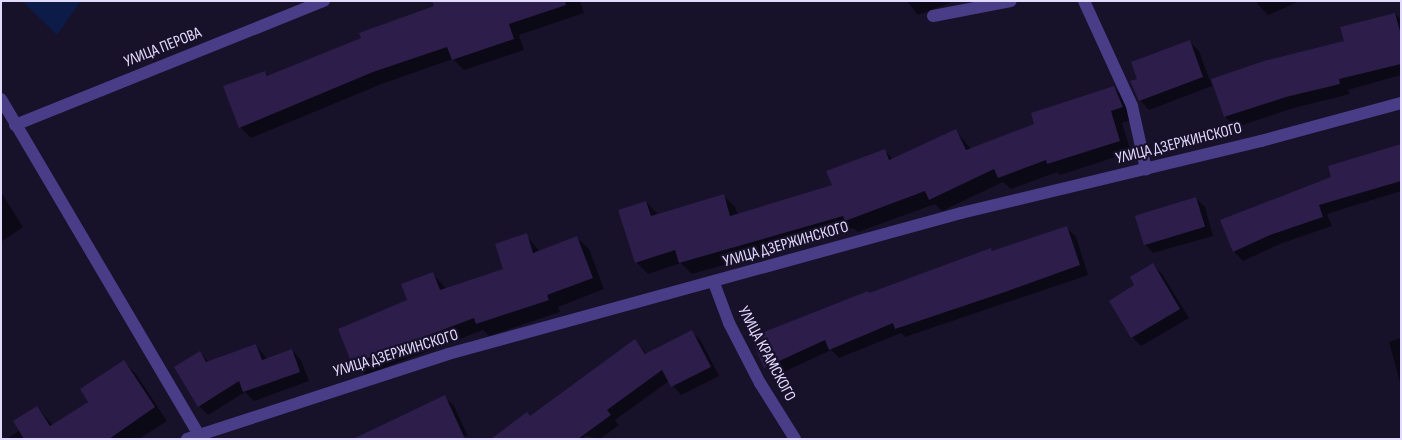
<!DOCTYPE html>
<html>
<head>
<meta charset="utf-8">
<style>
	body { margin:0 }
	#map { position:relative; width:1402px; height:440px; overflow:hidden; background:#18112a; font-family:"Sofia Sans Condensed",sans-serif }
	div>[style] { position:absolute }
	.water>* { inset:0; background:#0c1b48 }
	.shadow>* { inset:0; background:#0007 }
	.building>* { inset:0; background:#2c1d4a; transform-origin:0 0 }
	.minor>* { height:12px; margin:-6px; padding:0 6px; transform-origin:6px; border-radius:6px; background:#493d88 }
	span { translate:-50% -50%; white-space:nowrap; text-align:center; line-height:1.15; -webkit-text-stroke:4.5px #18112a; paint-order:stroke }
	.street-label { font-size:16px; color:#e3dbfe }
	.frame { position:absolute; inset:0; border:2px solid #e3dbfe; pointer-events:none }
</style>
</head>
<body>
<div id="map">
	<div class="water">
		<i style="clip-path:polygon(22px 1px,81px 1px,57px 35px)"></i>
	</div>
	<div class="shadow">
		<i style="clip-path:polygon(438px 1px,580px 1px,584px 13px,519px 35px,524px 50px,464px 70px,453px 59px,384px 83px,251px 138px,240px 127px,265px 72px,269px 76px,362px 39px,436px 7px)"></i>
		<i style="clip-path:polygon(907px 1px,955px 1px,918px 15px)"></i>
		<i style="clip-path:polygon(1255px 1px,1300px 1px,1268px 15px)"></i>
		<i style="clip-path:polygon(1395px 14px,1401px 19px,1401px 75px,1348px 90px,1350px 94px,1297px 107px,1236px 127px,1225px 117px,1213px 80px,1345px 41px)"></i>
		<i style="clip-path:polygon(1189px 41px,1199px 51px,1212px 86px,1149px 110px,1140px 100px,1139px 80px)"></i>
		<i style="clip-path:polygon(1114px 88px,1126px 100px,1134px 119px,1122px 123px,1131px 152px,1060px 175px,1057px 172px,1011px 189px,1003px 182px,942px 211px,935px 204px,858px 232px,853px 228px,692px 274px,681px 263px,648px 274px,636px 262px,646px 202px,658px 214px,723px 195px,735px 207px,738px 215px,833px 186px,885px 151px,893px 159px,956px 131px,971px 149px,1036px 125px)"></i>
		<i style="clip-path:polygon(1401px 144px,1401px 191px,1327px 214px,1332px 226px,1280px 244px,1243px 261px,1234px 252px,1222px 220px,1332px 178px)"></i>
		<i style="clip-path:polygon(1px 192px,23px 227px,1px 242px)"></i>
		<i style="clip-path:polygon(1196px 198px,1205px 207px,1213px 236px,1153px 253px,1144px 243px)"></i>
		<i style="clip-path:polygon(1067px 228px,1076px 237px,1088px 275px,905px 337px,901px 333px,839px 358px,831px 350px,775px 376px,766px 367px,870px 294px)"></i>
		<i style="clip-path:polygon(526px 235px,540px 252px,577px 238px,589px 249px,604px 289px,558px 307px,560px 312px,489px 336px,483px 330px,365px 375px,354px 363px,432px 273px,446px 289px,505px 269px)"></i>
		<i style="clip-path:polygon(1153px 265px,1162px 274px,1189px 318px,1141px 346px,1132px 337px,1136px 286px)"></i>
		<i style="clip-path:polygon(692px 332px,701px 341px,719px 376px,681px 395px,669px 381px,615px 420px,619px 425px,600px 439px,586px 436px,582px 439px,493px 439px,531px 417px,635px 341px,647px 354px)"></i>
		<i style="clip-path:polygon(1401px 338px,1401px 386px,1389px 342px)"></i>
		<i style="clip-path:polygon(256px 345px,267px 359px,292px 350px,301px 360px,309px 381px,254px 401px,245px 392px,208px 415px,199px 406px,200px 353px,209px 362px)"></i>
		<i style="clip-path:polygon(123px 361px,136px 374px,167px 421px,139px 439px,7px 439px,20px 430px,37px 408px,53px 425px,90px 402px)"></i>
		<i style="clip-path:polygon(444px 396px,454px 406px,468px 436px,356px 439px)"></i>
	</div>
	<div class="building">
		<i style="clip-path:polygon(432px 1px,565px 1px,566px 5px,509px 24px,514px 39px,452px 60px,447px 47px,373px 72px,239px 128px,223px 86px,265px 71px,267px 76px,361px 38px,359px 33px,434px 6px)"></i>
		<i style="clip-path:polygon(1395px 13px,1401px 35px,1401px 64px,1339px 79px,1340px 84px,1286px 97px,1224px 117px,1211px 79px,1264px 61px,1344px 41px,1340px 27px)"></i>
		<i style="clip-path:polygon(1190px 40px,1203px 77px,1139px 101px,1130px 81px,1137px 79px,1131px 62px)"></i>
		<i style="clip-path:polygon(1114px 86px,1123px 107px,1111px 111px,1120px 141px,1047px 164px,1046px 160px,998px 178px,994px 169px,929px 200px,925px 191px,845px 221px,843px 216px,679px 263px,675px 250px,635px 263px,618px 210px,646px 201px,651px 216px,724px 194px,730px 216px,832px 185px,826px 171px,885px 149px,889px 160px,956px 129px,966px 150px,1034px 124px,1031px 113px)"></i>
		<i style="clip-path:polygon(1401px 144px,1401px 181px,1319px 205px,1323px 217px,1270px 235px,1233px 252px,1220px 220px,1331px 177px,1328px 166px)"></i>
		<i style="left:1196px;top:197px;width:31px;height:64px;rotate:73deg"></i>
		<i style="clip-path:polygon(1067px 226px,1080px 265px,1005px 292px,895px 329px,893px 323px,829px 350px,825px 340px,764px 368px,751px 337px,868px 291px,869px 293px,991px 248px,992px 251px)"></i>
		<i style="clip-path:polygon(527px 233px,533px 253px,577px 236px,593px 278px,547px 295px,549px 300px,476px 324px,474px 318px,352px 364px,338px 329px,407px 300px,401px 284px,433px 272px,440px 290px,503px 269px,495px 244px)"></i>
		<i style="clip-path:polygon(1153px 263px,1180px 309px,1131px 338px,1109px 301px,1134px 285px,1130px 277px)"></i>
		<i style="clip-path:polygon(692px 330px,711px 367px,671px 387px,662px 370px,607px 410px,611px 415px,578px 439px,491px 439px,527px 412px,530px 416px,635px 339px,645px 354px)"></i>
		<i style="clip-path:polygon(256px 344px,262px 360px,292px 349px,300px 372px,243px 392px,239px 381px,198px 407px,174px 367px,200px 351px,206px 362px)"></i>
		<i style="clip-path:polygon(124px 360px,155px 407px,109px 439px,24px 439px,13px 421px,37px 406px,50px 426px,88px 402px,80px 389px)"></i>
		<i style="clip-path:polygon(445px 395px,465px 439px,353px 439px)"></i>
	</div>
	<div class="minor">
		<i style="left:1084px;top:1px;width:115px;rotate:65.4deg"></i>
		<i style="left:1132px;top:106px;width:65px;rotate:77.5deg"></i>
		<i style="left:933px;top:16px;width:79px;rotate:-10.9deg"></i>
		<i style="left:1px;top:99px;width:388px;rotate:59.5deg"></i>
		<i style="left:15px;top:125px;width:333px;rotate:-21.9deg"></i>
		<i style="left:714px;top:283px;width:43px;rotate:69.4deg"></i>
		<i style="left:729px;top:323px;width:68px;rotate:62.7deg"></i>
		<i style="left:760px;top:383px;width:66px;rotate:58deg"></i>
		<i style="left:187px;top:439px;width:274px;rotate:-18deg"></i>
		<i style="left:448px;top:354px;width:532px;rotate:-15.37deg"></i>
		<i style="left:961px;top:213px;width:309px;rotate:-13.5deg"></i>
		<i style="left:1261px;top:141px;width:145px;rotate:-15.2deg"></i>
	</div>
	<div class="street-label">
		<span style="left:163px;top:48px;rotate:-22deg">УЛИЦА ПЕРОВА</span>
		<span style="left:1179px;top:144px;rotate:-14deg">УЛИЦА ДЗЕРЖИНСКОГО</span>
		<span style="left:786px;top:245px;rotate:-16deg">УЛИЦА ДЗЕРЖИНСКОГО</span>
		<span style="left:396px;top:354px;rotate:-17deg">УЛИЦА ДЗЕРЖИНСКОГО</span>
		<span style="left:766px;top:354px;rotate:62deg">УЛИЦА КРАМСКОГО</span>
	</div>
	<div class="frame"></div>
</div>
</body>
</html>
